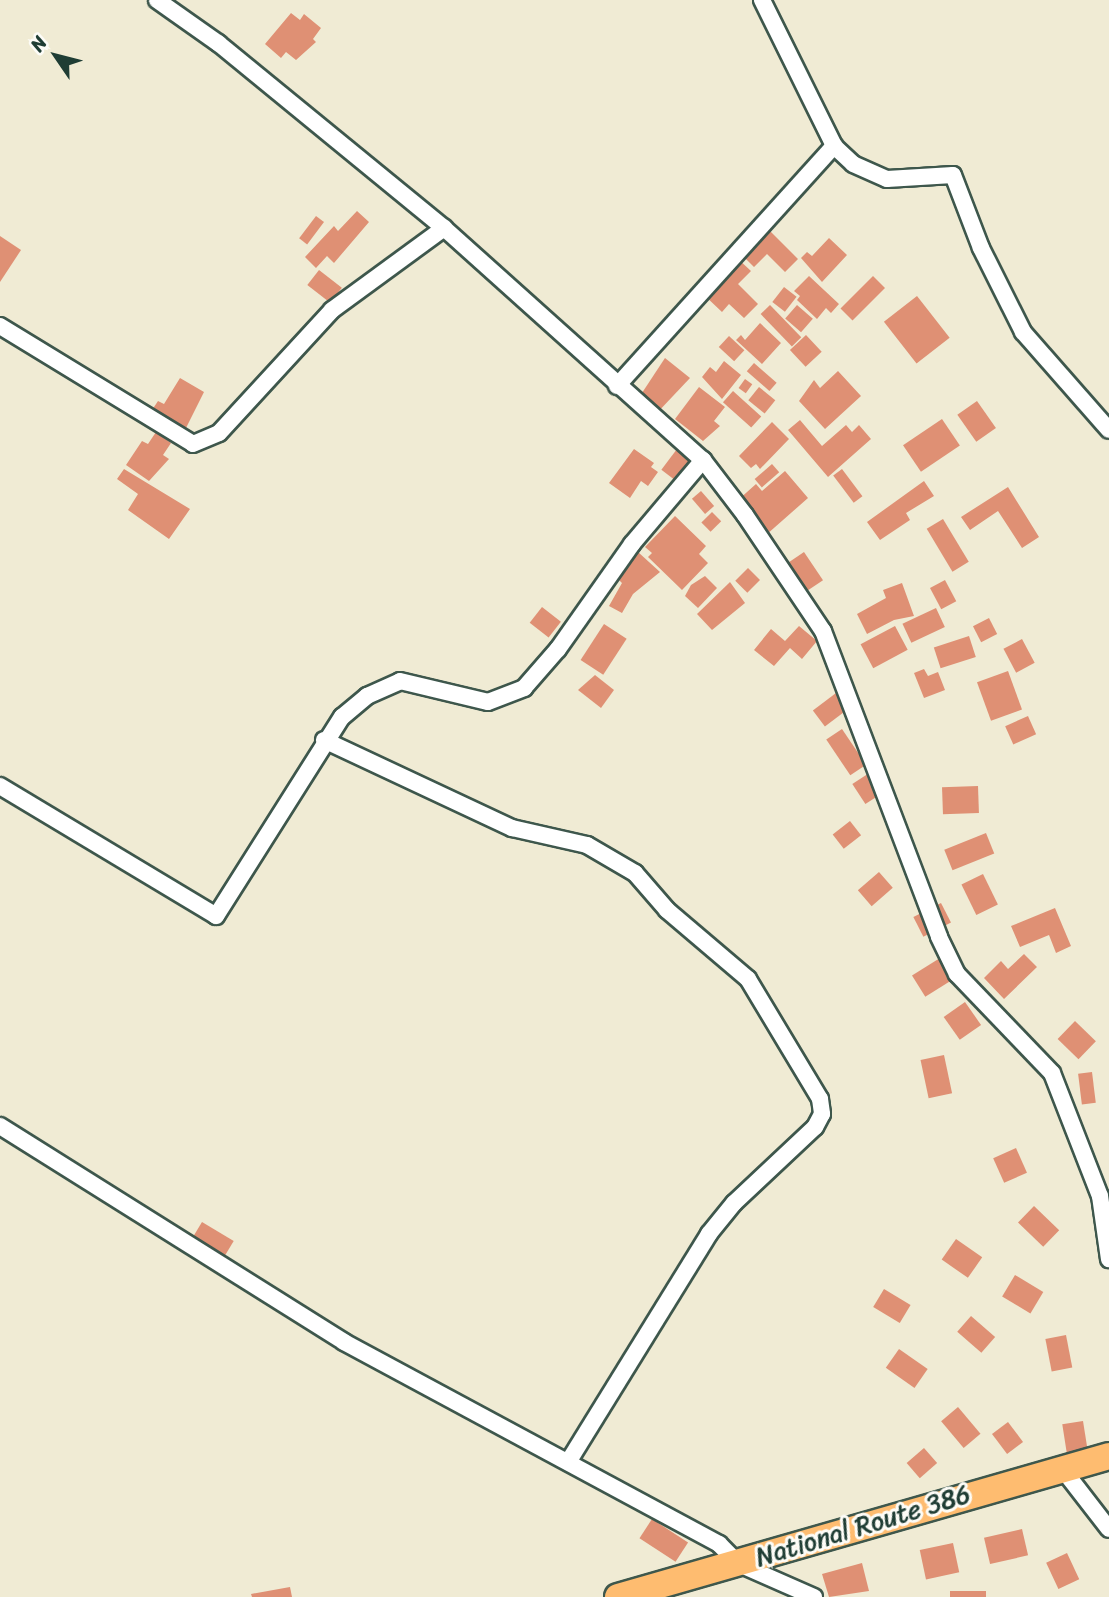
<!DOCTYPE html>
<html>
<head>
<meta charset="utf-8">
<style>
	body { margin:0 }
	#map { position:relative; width:1109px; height:1597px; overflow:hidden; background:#f0ebd4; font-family:Sriracha,sans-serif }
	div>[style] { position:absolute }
	.building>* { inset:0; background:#df9074; transform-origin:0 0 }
	.roads { filter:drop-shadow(2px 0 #3e574c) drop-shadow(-2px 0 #3e574c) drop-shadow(0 2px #3e574c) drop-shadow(0 -2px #3e574c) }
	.minor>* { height:16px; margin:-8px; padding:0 8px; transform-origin:8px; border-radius:8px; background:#fff }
	.trunk>* { height:26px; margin:-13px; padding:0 13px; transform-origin:13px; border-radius:13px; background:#febc70 }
	span { translate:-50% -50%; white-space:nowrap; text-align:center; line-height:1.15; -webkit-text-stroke:6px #fdfcf7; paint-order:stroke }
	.street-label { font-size:26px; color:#1f3d34 }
	.north { position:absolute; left:21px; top:21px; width:70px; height:70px; -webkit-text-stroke:5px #fdfcf7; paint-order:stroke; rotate:305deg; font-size:19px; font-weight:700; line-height:28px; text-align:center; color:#1f3d34 }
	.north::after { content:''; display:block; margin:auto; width:24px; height:32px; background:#1f3d34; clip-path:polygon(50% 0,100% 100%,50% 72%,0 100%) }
</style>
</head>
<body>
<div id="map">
	<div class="building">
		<i style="clip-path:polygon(291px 13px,300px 20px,304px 14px,321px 28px,313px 39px,316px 42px,296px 60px,286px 52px,281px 58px,265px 44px)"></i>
		<i style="clip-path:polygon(357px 211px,369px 222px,334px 263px,327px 256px,316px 268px,305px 257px,334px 226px,338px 231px)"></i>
		<i style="left:316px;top:216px;width:10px;height:28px;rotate:37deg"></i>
		<i style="clip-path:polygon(768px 229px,798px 259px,785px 272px,767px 254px,754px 267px,742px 255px)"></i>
		<i style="clip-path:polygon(0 236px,21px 250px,0 282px)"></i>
		<i style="clip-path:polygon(829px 238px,847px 255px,822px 282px,801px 258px,807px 252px,812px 256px)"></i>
		<i style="clip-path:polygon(737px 258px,751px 271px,738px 284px,758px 304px,744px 318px,729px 304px,722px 312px,703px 294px)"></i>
		<i style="left:319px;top:270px;width:29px;height:19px;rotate:38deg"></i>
		<i style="clip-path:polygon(809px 276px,839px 304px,831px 313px,826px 308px,817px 319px,797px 300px,800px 296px,794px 291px)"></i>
		<i style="left:873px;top:276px;width:17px;height:46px;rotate:45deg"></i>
		<i style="left:784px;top:287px;width:16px;height:19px;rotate:38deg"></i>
		<i style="left:917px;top:296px;width:53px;height:42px;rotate:52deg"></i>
		<i style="left:770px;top:305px;width:45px;height:13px;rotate:46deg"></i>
		<i style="left:797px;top:305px;width:21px;height:18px;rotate:41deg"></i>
		<i style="clip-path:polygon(760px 323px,781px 343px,762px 364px,736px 340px,741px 335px,745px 340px)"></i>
		<i style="left:806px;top:335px;width:23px;height:22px;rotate:47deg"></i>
		<i style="left:729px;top:336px;width:21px;height:15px;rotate:43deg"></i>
		<i style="clip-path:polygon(665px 358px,690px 378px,656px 414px,638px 399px)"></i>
		<i style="clip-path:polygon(724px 361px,741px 375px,722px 399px,702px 377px,710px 367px,716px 372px)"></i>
		<i style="left:754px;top:363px;width:30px;height:11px;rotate:41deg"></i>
		<i style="clip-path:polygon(838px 371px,861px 396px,825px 429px,799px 401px,814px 380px,820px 388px)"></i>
		<i style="clip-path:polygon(180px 378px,204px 392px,185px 430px,152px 410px,158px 401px,164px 404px)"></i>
		<i style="left:745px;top:379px;width:9px;height:11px;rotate:36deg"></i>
		<i style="clip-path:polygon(699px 387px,725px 407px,714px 421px,720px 426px,703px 441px,675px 419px)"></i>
		<i style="left:759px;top:387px;width:21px;height:17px;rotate:39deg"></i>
		<i style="left:733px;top:391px;width:38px;height:15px;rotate:42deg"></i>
		<i style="left:977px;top:401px;width:33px;height:24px;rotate:55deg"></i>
		<i style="left:942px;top:419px;width:32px;height:47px;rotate:56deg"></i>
		<i style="clip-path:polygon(800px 420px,822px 446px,846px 425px,852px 432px,859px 425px,871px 439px,828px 477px,788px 430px)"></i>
		<i style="clip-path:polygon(772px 422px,789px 439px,760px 469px,756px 464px,751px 468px,739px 456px)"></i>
		<i style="clip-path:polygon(156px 432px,171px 443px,163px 455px,169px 459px,149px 481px,126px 465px,142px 441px,148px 444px)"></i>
		<i style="clip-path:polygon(634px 449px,654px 463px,651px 467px,658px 472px,648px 486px,641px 481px,630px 498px,609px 483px)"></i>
		<i style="left:677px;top:449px;width:21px;height:26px;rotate:37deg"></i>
		<i style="left:772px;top:464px;width:11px;height:23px;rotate:49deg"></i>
		<i style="clip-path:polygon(124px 469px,190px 509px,169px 539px,128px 510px,138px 494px,117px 479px)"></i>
		<i style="left:842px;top:469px;width:34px;height:11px;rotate:53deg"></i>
		<i style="clip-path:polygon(785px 471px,808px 498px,766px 535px,737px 501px,756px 484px,762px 491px)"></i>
		<i style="clip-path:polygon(924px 481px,934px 496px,906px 513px,910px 520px,880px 540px,867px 522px)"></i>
		<i style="clip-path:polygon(1008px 487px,1039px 537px,1022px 548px,998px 511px,970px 530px,961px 517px)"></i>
		<i style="left:701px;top:491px;width:20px;height:12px;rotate:49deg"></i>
		<i style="left:712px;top:512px;width:13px;height:15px;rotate:45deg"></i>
		<i style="clip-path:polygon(675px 516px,706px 546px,699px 554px,708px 563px,682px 590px,648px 557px,652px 553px,645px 547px)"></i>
		<i style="left:943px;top:519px;width:50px;height:19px;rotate:59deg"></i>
		<i style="clip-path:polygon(638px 552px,660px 572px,633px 594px,622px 613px,609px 606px,622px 583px,615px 576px)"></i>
		<i style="left:804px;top:552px;width:34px;height:24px;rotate:56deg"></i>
		<i style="left:748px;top:568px;width:17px;height:18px;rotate:45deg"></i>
		<i style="clip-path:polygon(705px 576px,717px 588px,698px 608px,685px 596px,691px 585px)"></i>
		<i style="left:945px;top:580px;width:24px;height:17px;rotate:62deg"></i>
		<i style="clip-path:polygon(730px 582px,745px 603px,712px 630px,697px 614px)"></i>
		<i style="clip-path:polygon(902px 583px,914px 616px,894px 620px,867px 634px,857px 614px,886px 598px,883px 590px)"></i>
		<i style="left:542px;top:607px;width:24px;height:20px;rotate:38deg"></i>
		<i style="left:936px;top:608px;width:21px;height:37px;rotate:65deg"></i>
		<i style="left:989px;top:618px;width:18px;height:18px;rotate:63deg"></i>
		<i style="left:604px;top:624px;width:27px;height:43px;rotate:33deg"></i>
		<i style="clip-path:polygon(799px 626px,817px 641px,802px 659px,790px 648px,774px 666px,754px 650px,771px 629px,785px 641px)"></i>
		<i style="left:895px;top:626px;width:27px;height:39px;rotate:62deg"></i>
		<i style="left:969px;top:636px;width:22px;height:37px;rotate:72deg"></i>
		<i style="left:1022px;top:639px;width:27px;height:21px;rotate:62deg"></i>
		<i style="clip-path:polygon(924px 669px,928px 676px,938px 672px,945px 690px,924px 698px,914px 673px)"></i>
		<i style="left:1008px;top:671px;width:41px;height:33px;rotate:70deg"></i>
		<i style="clip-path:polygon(595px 675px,614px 690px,601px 708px,578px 690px)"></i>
		<i style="left:840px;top:690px;width:20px;height:34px;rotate:53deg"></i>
		<i style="left:1028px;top:716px;width:20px;height:25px;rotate:66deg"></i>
		<i style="left:842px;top:729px;width:43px;height:19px;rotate:56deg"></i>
		<i style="left:880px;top:766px;width:24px;height:33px;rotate:57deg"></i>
		<i style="left:978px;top:786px;width:27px;height:36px;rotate:88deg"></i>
		<i style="left:850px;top:821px;width:18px;height:22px;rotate:52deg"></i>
		<i style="left:986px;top:833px;width:22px;height:45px;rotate:68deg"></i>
		<i style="left:879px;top:872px;width:21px;height:28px;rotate:49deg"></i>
		<i style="left:983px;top:874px;width:34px;height:24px;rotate:64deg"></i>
		<i style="left:941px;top:903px;width:22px;height:31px;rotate:63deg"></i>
		<i style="clip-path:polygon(1055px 908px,1071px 946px,1056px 953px,1049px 935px,1020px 947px,1011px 926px)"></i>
		<i style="clip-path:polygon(1024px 954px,1037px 967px,1004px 999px,984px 978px,1001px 961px,1008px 969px)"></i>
		<i style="left:940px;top:958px;width:25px;height:33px;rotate:58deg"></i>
		<i style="left:965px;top:1002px;width:28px;height:26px;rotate:55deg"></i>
		<i style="left:1075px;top:1021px;width:29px;height:25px;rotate:44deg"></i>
		<i style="left:944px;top:1055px;width:39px;height:24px;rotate:78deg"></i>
		<i style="left:1092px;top:1072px;width:31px;height:14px;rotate:83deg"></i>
		<i style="left:1016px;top:1148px;width:27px;height:25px;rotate:66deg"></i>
		<i style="left:1034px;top:1206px;width:35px;height:23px;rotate:44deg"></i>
		<i style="left:202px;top:1222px;width:37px;height:19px;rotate:31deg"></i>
		<i style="left:956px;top:1239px;width:32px;height:25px;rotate:35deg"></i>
		<i style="left:1015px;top:1275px;width:33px;height:25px;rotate:31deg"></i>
		<i style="left:884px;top:1289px;width:31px;height:21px;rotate:31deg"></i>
		<i style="left:971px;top:1316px;width:32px;height:21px;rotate:41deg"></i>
		<i style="left:1066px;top:1335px;width:33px;height:21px;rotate:79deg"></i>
		<i style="left:899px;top:1349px;width:35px;height:23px;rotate:35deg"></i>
		<i style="left:958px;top:1407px;width:35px;height:22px;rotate:50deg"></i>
		<i style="left:1083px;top:1421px;width:33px;height:21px;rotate:81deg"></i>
		<i style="left:1008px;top:1422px;width:25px;height:20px;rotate:53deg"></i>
		<i style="left:924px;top:1448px;width:20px;height:23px;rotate:49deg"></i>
		<i style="left:652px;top:1519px;width:43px;height:23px;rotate:33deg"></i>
		<i style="left:1022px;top:1529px;width:27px;height:39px;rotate:77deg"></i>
		<i style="left:953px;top:1543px;width:30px;height:34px;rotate:78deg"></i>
		<i style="left:1067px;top:1553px;width:29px;height:23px;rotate:65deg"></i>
		<i style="clip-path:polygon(862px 1563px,869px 1591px,829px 1597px,822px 1574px)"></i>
		<i style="clip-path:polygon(290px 1587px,292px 1597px,252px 1597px,251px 1594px)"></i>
		<i style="left:950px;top:1591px;width:36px;height:6px"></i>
	</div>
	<div class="roads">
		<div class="minor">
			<i style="left:157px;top:0;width:75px;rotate:35.2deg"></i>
			<i style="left:218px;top:43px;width:292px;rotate:39.3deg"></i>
			<i style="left:444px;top:228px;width:348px;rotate:41.9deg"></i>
			<i style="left:703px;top:460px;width:69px;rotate:52.6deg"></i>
			<i style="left:745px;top:515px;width:140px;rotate:56.1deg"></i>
			<i style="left:823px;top:631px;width:327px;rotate:69.2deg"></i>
			<i style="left:939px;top:937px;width:41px;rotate:64.1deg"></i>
			<i style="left:957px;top:974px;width:137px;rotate:46.2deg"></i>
			<i style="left:1052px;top:1073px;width:132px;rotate:68.7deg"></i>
			<i style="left:1100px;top:1196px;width:64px;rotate:81.9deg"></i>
			<i style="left:762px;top:0;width:163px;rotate:63.7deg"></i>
			<i style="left:834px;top:146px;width:26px;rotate:43deg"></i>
			<i style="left:853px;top:164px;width:37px;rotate:24deg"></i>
			<i style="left:887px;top:179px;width:66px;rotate:-3.5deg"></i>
			<i style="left:953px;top:175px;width:78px;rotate:69deg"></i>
			<i style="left:981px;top:248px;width:94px;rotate:63.4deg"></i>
			<i style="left:1023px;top:332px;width:130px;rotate:48.7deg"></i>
			<i style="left:0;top:326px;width:226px;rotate:31.4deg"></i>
			<i style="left:193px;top:444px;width:28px;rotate:-23deg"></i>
			<i style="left:219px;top:433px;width:167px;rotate:-47.4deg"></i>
			<i style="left:332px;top:310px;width:139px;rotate:-36.2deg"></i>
			<i style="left:617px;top:386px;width:324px;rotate:-47.9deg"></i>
			<i style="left:324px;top:740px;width:208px;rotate:25.1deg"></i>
			<i style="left:512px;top:828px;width:77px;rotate:12.8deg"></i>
			<i style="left:587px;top:845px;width:56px;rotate:30.3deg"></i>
			<i style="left:635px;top:873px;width:49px;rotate:49.1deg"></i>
			<i style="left:667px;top:910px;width:106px;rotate:40.4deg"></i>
			<i style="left:748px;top:979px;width:140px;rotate:59deg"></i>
			<i style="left:820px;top:1099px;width:15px;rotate:82deg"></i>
			<i style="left:822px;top:1114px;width:15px;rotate:118deg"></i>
			<i style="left:815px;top:1127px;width:111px;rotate:136.8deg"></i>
			<i style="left:734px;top:1203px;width:40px;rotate:129deg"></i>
			<i style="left:709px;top:1234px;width:268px;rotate:121.7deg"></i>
			<i style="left:0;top:786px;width:252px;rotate:31deg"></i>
			<i style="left:216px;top:916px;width:236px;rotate:-57.7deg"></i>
			<i style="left:342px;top:717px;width:33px;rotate:-40deg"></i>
			<i style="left:367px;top:696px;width:36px;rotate:-24deg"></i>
			<i style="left:400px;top:681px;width:90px;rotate:13.4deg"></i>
			<i style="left:488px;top:702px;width:39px;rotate:-21deg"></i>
			<i style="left:524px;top:688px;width:52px;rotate:-48.9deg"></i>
			<i style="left:558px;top:649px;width:128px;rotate:-54.8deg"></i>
			<i style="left:632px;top:544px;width:110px;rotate:-49.8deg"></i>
			<i style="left:0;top:1126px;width:406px;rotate:32.1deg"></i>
			<i style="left:344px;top:1342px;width:426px;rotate:28.3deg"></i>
			<i style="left:719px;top:1544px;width:28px;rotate:45deg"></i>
			<i style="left:739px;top:1564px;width:82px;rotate:23.7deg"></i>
			<i style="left:1061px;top:1467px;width:78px;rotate:52.3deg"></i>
		</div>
		<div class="trunk">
			<i style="left:618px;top:1597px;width:511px;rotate:-16.02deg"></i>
		</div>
	</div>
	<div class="street-label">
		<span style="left:863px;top:1526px;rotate:-17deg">National Route 386</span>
	</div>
	<div class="north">N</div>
</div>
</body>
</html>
